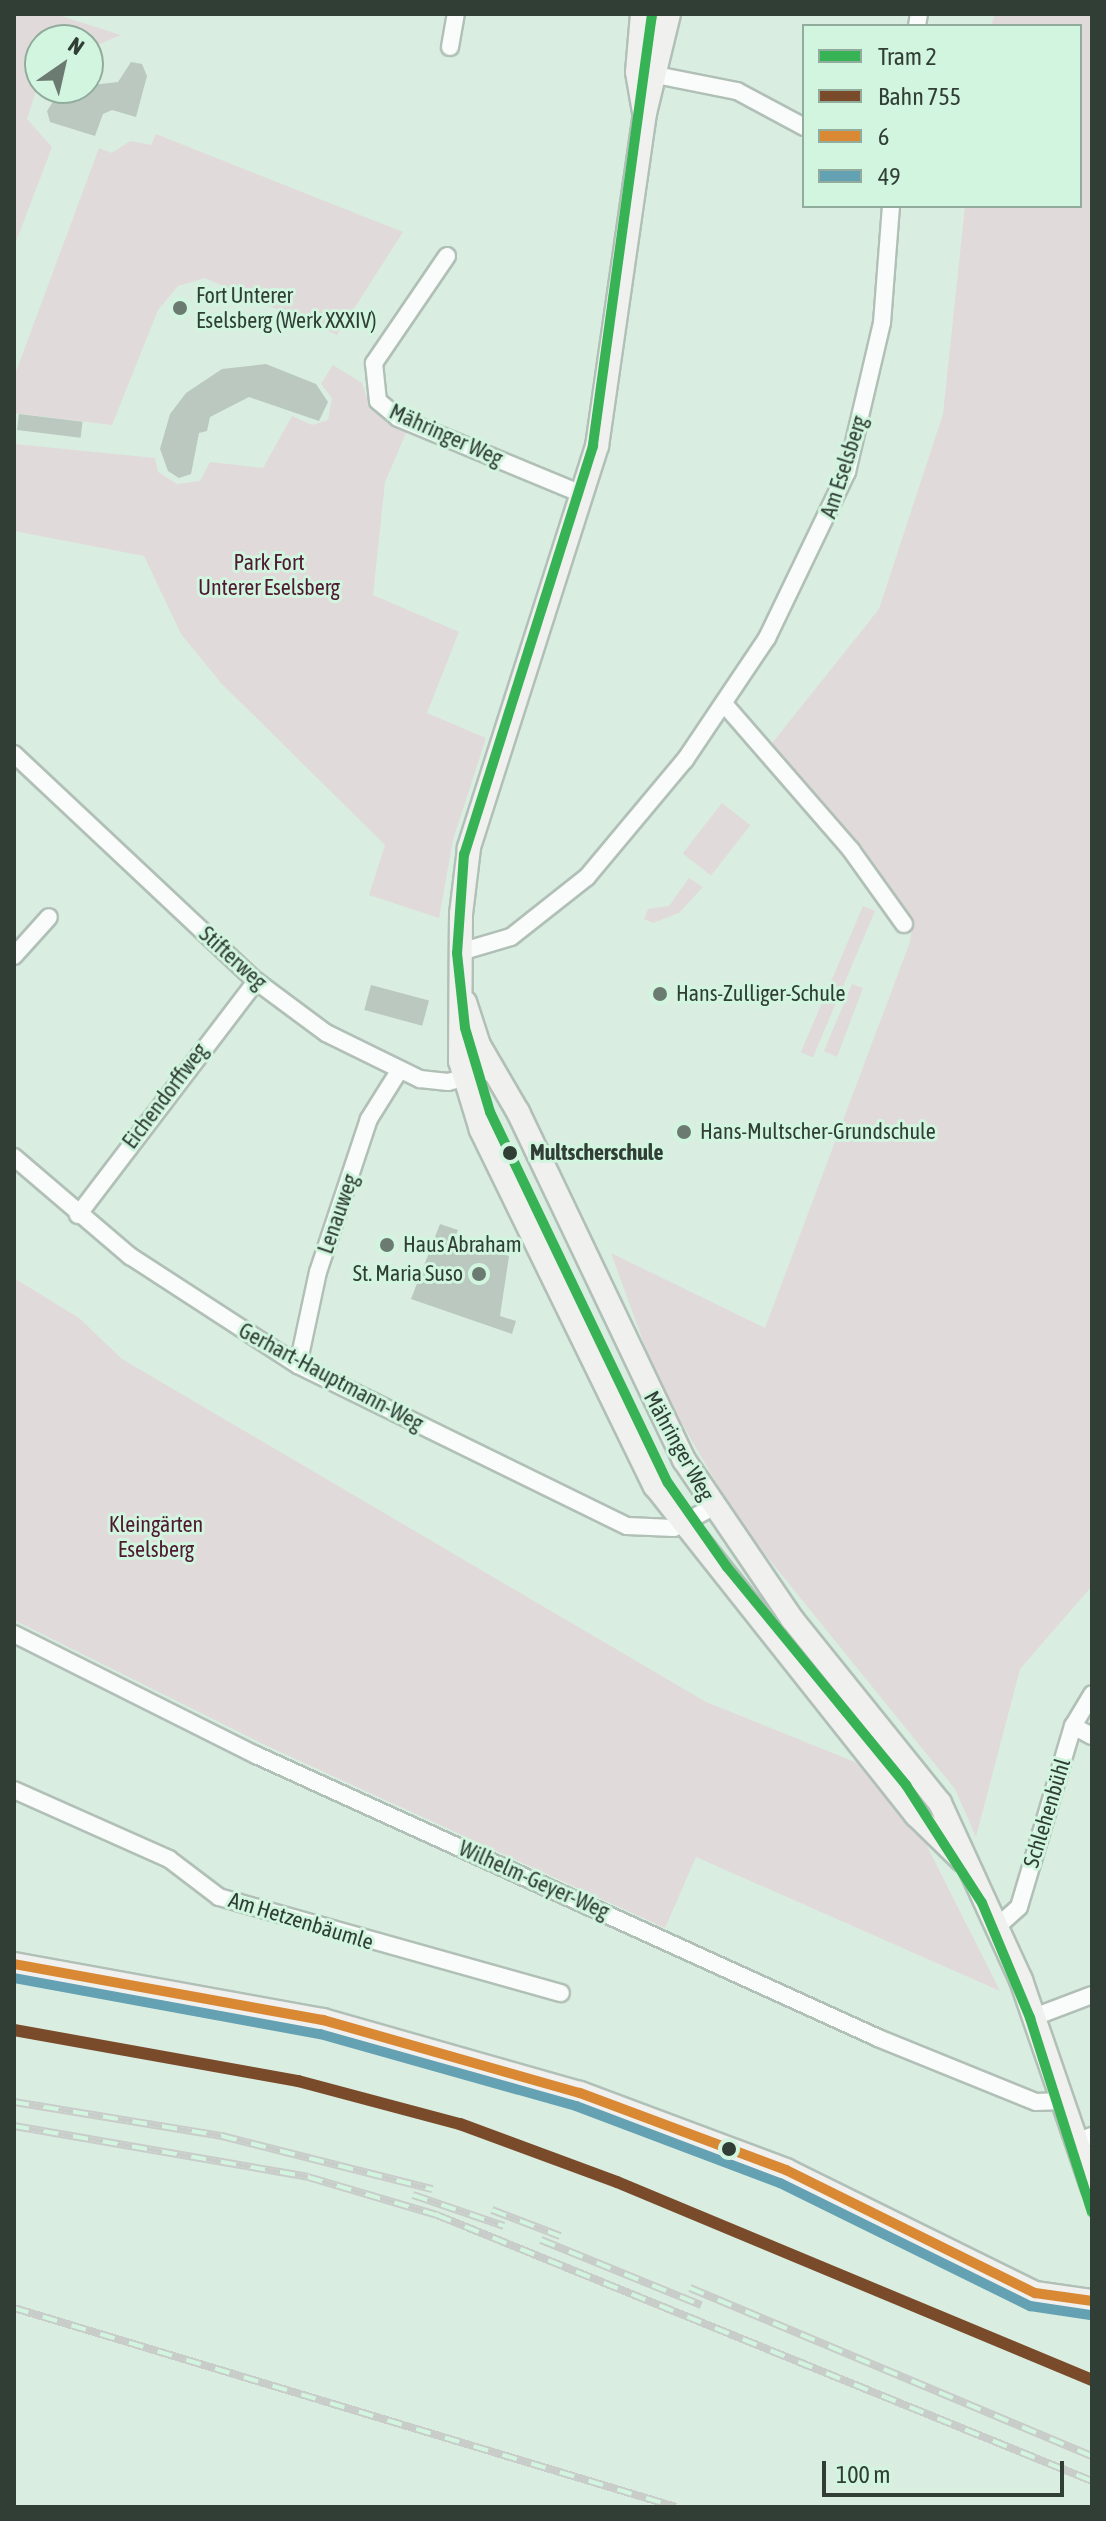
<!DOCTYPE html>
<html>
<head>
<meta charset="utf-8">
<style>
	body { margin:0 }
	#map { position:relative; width:1106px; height:2521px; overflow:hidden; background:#daede1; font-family:"Asap Condensed",sans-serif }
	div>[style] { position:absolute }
	.green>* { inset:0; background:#e1dada; transform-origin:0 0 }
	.building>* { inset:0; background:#bac8bf; transform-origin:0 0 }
	.roads { filter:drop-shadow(2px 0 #b1c0b7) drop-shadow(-2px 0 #b1c0b7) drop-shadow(0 2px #b1c0b7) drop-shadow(0 -2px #b1c0b7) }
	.street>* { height:16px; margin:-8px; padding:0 8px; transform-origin:8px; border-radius:8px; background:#f9fcfa }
	.secondary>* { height:22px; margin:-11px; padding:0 11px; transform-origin:11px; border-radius:11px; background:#f0f0ef }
	.rail>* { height:8px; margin-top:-4px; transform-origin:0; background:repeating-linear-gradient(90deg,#d2f5e0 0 15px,#c8cdca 0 30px); box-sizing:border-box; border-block:2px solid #c8cdca }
	.bus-1>* { height:10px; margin:-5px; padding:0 5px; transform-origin:5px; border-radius:5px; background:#d98834 }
	.bus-2>* { height:10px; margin:-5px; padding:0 5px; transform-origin:5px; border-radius:5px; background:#64a1b3 }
	.rail-1>* { height:12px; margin:-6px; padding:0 6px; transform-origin:6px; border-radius:6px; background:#7a4b2a }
	.tram-1>* { height:10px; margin:-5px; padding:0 5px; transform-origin:5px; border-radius:5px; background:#37b355 }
	.dots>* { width:22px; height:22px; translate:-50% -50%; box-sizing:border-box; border:4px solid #d2f5e0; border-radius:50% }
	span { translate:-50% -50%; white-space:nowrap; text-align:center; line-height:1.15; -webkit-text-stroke:6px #d2f5e0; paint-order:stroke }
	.poi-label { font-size:22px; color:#303e35 }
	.left { translate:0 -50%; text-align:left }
	.right { translate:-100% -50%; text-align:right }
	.street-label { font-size:22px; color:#303e35 }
	.park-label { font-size:22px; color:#4e1931 }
	.stop-label { font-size:22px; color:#303e35; font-weight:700 }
	.frame { position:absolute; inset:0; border:16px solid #303e35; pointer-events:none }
	.legend { position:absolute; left:802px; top:24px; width:280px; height:184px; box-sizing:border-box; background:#d2f5e0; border:2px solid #91ac9c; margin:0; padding:10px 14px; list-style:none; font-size:24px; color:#303e35 }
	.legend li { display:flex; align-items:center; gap:16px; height:40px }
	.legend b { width:40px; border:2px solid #91ac9c }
	.north { position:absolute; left:24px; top:24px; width:80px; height:80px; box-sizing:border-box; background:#d2f5e0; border:2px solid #91ac9c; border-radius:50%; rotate:34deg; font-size:22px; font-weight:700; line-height:32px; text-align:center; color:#303e35 }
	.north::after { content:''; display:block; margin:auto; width:28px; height:36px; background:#6c7b71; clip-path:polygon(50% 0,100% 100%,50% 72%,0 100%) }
	.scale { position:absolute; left:822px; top:2461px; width:242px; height:36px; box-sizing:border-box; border:4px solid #303e35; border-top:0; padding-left:10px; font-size:24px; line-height:28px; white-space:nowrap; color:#303e35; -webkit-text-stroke:6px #d2f5e0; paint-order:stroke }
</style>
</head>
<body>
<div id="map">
	<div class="green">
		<i style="clip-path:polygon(14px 14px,55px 14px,121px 35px,88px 49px,88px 40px,40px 40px,40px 78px,27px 119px,52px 147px,14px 247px)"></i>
		<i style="clip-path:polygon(995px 14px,1092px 14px,1092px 1586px,1020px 1669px,976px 1837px,955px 1789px,739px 1522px,658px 1382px,611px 1253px,765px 1328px,910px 942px,913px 922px,769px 747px,879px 609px,943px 414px,965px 206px,1080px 206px,1080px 26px,991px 26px)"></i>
		<i style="clip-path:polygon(156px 134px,403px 232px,337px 335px,205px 278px,178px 286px,158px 310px,112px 425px,14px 413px,14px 377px,99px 148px,112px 153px,130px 141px,151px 145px)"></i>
		<i style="clip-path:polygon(333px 365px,362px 383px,371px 410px,407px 431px,385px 482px,373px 595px,459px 632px,427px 713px,486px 738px,453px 840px,439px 918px,369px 895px,385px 845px,221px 683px,181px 634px,144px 556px,14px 531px,14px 444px,155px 458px,158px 472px,177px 484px,200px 481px,210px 462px,263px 468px,292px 416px,312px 425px,328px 420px,332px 398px,321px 384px)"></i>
		<i style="left:722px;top:803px;width:36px;height:64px;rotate:38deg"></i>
		<i style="clip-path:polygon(689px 878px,703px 887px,679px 913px,653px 923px,644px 919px,648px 909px,669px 906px)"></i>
		<i style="left:863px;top:906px;width:13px;height:159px;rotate:23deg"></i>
		<i style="clip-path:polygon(852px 984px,863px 988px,837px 1057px,824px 1051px)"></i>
		<i style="clip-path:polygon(14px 1278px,79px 1318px,122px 1359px,706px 1702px,860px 1764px,925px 1842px,1000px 1991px,696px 1857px,665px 1928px,263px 1744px,14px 1620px)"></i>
	</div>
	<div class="building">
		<i style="clip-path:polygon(131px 62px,142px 64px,147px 76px,136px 117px,112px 110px,103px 114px,95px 136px,50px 122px,47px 111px,56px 97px,76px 102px,92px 85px,118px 82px)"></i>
		<i style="clip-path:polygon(266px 364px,316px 384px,328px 402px,319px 421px,249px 397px,210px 417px,207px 431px,199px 433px,191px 474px,179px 478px,168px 471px,160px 449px,170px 414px,186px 393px,222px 369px)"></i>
		<i style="left:19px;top:414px;width:64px;height:16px;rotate:7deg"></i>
		<i style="left:371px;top:985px;width:60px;height:26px;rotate:15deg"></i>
		<i style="clip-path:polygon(440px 1224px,458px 1230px,454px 1240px,509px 1256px,500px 1316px,516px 1321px,512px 1334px,411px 1299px)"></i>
	</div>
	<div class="roads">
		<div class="street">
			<i style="left:917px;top:26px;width:12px;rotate:-81deg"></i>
			<i style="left:450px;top:47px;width:34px;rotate:-80deg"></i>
			<i style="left:646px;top:73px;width:93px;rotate:11.2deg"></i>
			<i style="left:737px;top:91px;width:76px;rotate:28.2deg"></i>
			<i style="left:447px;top:256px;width:130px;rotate:124.3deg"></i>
			<i style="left:374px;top:363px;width:38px;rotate:84deg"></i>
			<i style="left:378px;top:401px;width:26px;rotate:40deg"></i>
			<i style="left:398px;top:418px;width:201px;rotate:22.5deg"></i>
			<i style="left:726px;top:706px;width:191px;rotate:49deg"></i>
			<i style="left:851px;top:850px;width:91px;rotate:54.4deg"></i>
			<i style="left:14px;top:754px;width:332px;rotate:43.2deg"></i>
			<i style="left:256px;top:981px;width:87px;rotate:36.6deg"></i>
			<i style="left:326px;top:1033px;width:105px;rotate:26.1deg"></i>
			<i style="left:420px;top:1079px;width:28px;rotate:6deg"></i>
			<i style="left:448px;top:1082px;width:48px;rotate:-14.6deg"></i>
			<i style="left:460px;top:952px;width:53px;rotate:-16.4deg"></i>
			<i style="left:511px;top:937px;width:97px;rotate:-38.3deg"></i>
			<i style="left:587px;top:877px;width:153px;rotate:-50.1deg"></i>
			<i style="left:685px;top:760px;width:147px;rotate:-56.1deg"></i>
			<i style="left:767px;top:638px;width:184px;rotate:-64.3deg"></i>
			<i style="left:847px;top:472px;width:153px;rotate:-76.8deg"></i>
			<i style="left:882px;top:323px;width:117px;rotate:-85.6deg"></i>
			<i style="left:14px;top:956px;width:52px;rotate:-48.1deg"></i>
			<i style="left:14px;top:1157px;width:153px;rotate:40.5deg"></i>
			<i style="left:130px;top:1256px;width:200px;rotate:33deg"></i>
			<i style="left:298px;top:1365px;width:366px;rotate:26.1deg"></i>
			<i style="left:627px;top:1526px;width:47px;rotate:2.4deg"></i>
			<i style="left:674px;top:1528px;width:44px;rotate:-28.3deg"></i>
			<i style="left:78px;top:1215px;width:294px;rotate:-52.7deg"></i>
			<i style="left:298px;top:1365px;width:95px;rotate:-77.9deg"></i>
			<i style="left:318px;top:1272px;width:161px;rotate:-71.6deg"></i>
			<i style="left:369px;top:1119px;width:57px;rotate:-58deg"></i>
			<i style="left:14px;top:1634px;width:271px;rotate:26.6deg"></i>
			<i style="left:256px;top:1755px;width:683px;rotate:24.46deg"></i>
			<i style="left:878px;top:2038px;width:170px;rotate:22.1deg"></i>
			<i style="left:1036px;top:2102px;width:26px;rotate:-2deg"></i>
			<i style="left:1073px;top:1726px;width:21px;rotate:28deg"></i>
			<i style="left:14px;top:1790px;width:170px;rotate:24deg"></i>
			<i style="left:169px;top:1859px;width:63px;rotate:37.2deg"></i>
			<i style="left:219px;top:1897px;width:355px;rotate:15.7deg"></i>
			<i style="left:998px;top:1926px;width:28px;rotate:-42deg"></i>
			<i style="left:1019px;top:1907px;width:189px;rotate:-73.4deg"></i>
			<i style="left:1073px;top:1726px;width:37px;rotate:-59deg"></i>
			<i style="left:1034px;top:2017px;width:62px;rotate:-20.8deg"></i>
			<i style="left:1076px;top:2142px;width:17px;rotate:-21deg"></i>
		</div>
		<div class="secondary">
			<i style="left:642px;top:14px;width:58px;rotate:94.9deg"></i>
			<i style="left:637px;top:72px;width:41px;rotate:80.1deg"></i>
			<i style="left:669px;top:14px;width:102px;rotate:103.6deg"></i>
			<i style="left:645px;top:113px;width:336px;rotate:98.2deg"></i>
			<i style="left:597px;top:446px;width:422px;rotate:107.7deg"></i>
			<i style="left:469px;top:848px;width:66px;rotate:96.9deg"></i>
			<i style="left:461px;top:914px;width:147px;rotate:90.4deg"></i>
			<i style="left:460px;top:1061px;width:72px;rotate:73.1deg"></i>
			<i style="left:481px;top:1130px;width:396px;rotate:64deg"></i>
			<i style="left:655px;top:1486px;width:420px;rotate:51.6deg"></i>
			<i style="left:916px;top:1815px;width:64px;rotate:44.4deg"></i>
			<i style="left:465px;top:1002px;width:45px;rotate:72deg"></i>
			<i style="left:479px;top:1045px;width:78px;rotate:59.8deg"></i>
			<i style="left:518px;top:1112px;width:386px;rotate:64.5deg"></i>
			<i style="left:684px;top:1460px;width:192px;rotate:55.8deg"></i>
			<i style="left:792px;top:1619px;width:236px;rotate:51.2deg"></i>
			<i style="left:940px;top:1803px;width:195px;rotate:65.4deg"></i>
			<i style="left:1021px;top:1980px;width:218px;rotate:71deg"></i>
			<i style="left:14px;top:1964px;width:314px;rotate:10.3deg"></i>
			<i style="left:323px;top:2020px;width:267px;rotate:15.9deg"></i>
			<i style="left:580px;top:2093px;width:220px;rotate:20.5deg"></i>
			<i style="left:786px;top:2170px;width:278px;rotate:26.3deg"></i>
			<i style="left:1035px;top:2293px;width:58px;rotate:8deg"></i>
		</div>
	</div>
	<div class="rail">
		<i style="left:14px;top:2102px;width:211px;rotate:9.3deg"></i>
		<i style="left:222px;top:2136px;width:217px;rotate:14.2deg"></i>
		<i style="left:14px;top:2126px;width:298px;rotate:9.8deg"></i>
		<i style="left:308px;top:2177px;width:134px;rotate:16.4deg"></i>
		<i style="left:437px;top:2215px;width:707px;rotate:22.1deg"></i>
		<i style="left:413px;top:2195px;width:96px;rotate:18.8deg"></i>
		<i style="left:492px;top:2210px;width:73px;rotate:20.9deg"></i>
		<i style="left:541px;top:2240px;width:173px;rotate:22.1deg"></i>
		<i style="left:690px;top:2288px;width:436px;rotate:22.7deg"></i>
		<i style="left:14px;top:2308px;width:691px;rotate:16.73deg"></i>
	</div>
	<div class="bus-1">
		<i style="left:14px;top:1964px;width:314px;rotate:10.3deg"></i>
		<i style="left:323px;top:2020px;width:267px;rotate:15.9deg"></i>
		<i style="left:580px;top:2093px;width:220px;rotate:20.5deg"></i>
		<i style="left:786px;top:2170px;width:278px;rotate:26.3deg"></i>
		<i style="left:1035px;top:2293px;width:58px;rotate:8deg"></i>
	</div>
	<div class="bus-2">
		<i style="left:14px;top:1978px;width:311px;rotate:10.4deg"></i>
		<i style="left:320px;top:2034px;width:266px;rotate:15.7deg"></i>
		<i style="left:576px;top:2106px;width:218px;rotate:20.7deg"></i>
		<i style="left:780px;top:2183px;width:279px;rotate:26.2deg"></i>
		<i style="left:1030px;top:2306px;width:61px;rotate:8.5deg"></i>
	</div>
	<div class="rail-1">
		<i style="left:14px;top:2030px;width:289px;rotate:10.2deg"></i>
		<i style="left:298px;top:2081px;width:168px;rotate:14.9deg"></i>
		<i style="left:460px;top:2124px;width:167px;rotate:20.3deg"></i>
		<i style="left:617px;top:2182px;width:515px;rotate:22.63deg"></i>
	</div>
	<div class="tram-1">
		<i style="left:652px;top:14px;width:436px;rotate:97.8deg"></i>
		<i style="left:593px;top:446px;width:428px;rotate:107.5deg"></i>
		<i style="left:464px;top:854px;width:99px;rotate:94deg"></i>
		<i style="left:457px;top:953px;width:75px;rotate:83.9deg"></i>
		<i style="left:465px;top:1028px;width:88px;rotate:73.4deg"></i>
		<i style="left:490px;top:1112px;width:411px;rotate:64.4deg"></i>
		<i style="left:668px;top:1483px;width:103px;rotate:54.9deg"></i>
		<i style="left:727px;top:1567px;width:282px;rotate:50.6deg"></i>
		<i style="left:906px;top:1785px;width:140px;rotate:57.2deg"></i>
		<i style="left:982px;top:1903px;width:125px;rotate:67.3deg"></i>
		<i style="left:1030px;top:2018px;width:204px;rotate:72.3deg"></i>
	</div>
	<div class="dots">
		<i style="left:180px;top:308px;background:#6c7b71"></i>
		<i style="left:660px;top:994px;background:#6c7b71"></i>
		<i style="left:684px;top:1132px;background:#6c7b71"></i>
		<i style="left:510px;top:1153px;background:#303e35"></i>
		<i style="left:387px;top:1245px;background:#6c7b71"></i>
		<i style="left:479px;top:1274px;background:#6c7b71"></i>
		<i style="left:729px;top:2149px;background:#303e35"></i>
	</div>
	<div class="poi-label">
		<span class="left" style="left:196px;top:308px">Fort Unterer<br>Eselsberg (Werk XXXIV)</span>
		<span class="left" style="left:676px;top:994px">Hans-Zulliger-Schule</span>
		<span class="left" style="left:700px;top:1132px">Hans-Multscher-Grundschule</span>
		<span class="left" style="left:403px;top:1245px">Haus Abraham</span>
		<span class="right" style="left:463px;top:1274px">St. Maria Suso</span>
	</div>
	<div class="street-label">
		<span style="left:446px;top:435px;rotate:24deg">Mähringer Weg</span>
		<span style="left:844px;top:467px;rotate:-72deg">Am Eselsberg</span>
		<span style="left:233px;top:958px;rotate:42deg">Stifterweg</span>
		<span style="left:165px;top:1096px;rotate:-53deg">Eichendorffweg</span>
		<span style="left:338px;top:1214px;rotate:-71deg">Lenauweg</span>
		<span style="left:331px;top:1377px;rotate:28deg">Gerhart-Hauptmann-Weg</span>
		<span style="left:679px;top:1446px;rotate:61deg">Mähringer Weg</span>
		<span style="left:1047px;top:1813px;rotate:-73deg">Schlehenbühl</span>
		<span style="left:534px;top:1880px;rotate:24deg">Wilhelm-Geyer-Weg</span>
		<span style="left:301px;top:1921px;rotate:17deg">Am Hetzenbäumle</span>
	</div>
	<div class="park-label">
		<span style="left:269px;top:575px">Park Fort<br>Unterer Eselsberg</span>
		<span style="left:156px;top:1537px">Kleingärten<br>Eselsberg</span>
	</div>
	<div class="stop-label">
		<span class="left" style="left:530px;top:1153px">Multscherschule</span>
	</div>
	<div class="frame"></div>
	<ul class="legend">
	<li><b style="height:10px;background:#37b355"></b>Tram 2</li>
	<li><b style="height:10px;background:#7a4b2a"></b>Bahn 755</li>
	<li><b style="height:10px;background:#d98834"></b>6</li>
	<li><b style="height:10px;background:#64a1b3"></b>49</li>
	</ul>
	<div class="north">N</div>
	<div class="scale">100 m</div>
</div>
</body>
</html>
